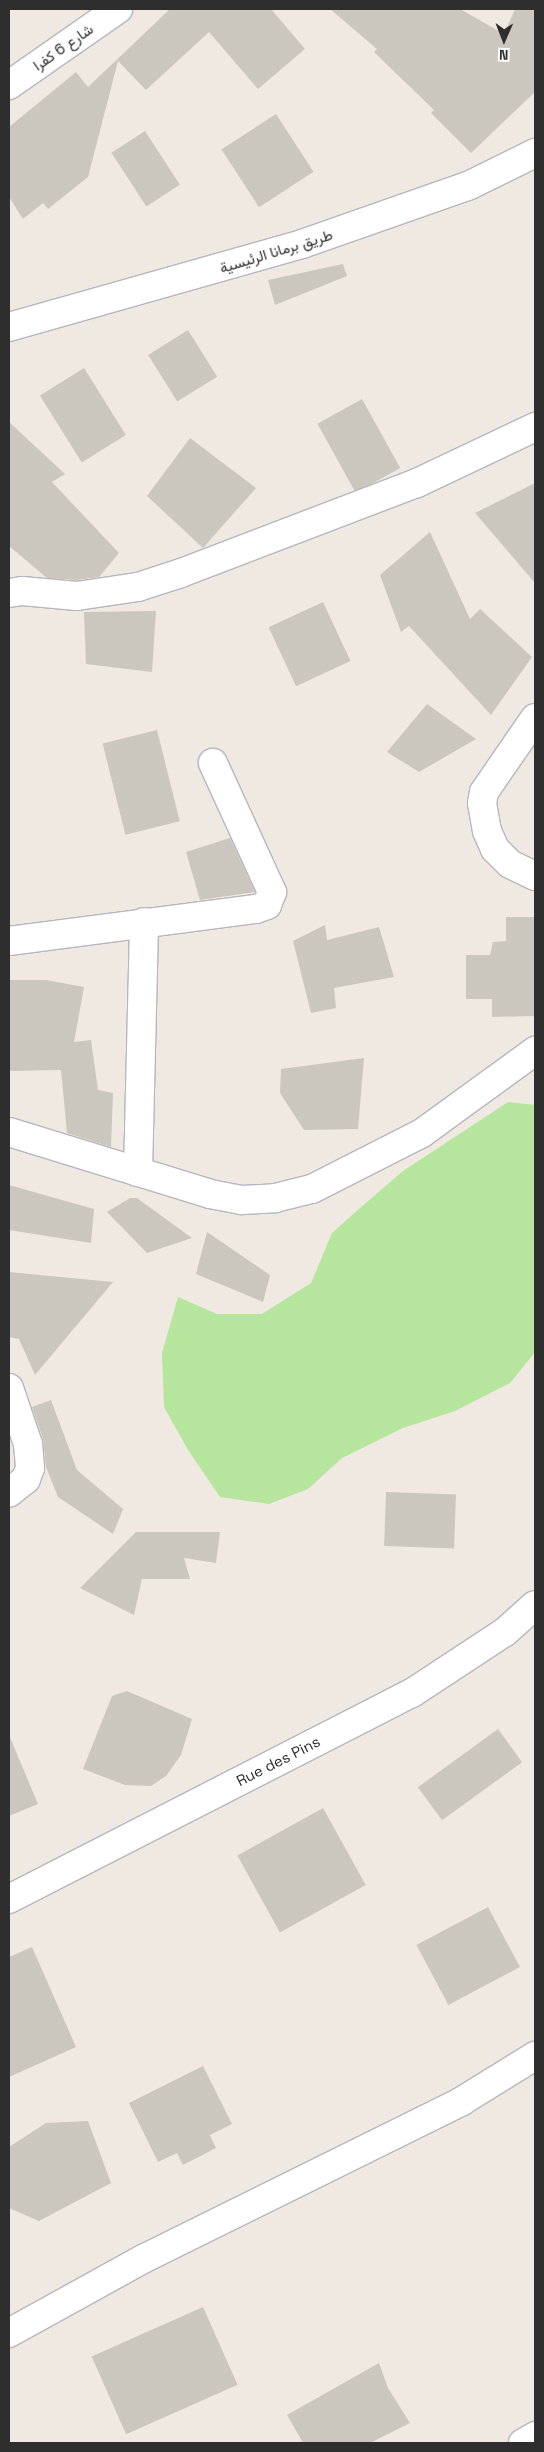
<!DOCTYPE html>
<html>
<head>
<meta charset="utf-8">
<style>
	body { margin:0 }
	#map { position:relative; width:544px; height:2452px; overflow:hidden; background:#efe9e1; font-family:"Space Grotesk",Vazirmatn,sans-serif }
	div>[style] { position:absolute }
	.green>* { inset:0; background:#b6e59e }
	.building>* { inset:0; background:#cbc7bf; transform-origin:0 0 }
	.roads { filter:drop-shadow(1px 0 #b4b7c1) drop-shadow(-1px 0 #b4b7c1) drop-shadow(0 1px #b4b7c1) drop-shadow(0 -1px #b4b7c1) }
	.street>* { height:28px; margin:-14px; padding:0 14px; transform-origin:14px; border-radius:14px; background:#fff }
	.secondary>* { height:28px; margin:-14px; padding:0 14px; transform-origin:14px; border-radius:14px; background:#fff }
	span { translate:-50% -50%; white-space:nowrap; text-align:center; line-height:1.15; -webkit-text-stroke:4px #fff; paint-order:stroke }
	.street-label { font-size:15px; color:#2e2e2e }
	.frame { position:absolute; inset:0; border:10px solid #2e2e2e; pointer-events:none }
	.north { position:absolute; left:479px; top:15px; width:50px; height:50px; -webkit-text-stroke:4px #fff; paint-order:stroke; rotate:181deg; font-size:14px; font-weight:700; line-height:20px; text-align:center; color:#2e2e2e }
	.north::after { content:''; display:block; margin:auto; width:18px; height:22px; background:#2e2e2e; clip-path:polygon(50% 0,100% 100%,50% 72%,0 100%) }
</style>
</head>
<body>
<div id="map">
	<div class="green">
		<i style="clip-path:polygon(508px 1102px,535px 1105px,535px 1351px,532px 1356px,510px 1383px,455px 1411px,403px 1428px,342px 1458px,308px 1489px,269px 1504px,220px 1497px,188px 1450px,164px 1407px,162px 1353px,178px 1297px,217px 1314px,262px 1314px,311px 1283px,332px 1233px,360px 1208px,403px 1171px)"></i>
	</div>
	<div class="building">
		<i style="clip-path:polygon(170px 9px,271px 9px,305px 49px,258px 89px,209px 32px,146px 90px,118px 61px,88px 177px,48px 209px,43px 203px,23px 219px,9px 197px,9px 127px,76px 72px,88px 87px)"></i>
		<i style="clip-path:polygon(330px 9px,460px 9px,504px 34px,515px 9px,535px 9px,535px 92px,471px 153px,431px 113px,434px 110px,374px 52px,377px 49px)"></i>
		<i style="left:276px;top:114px;width:69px;height:65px;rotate:57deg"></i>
		<i style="left:145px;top:131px;width:64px;height:40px;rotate:57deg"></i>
		<i style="clip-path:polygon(343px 264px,347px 276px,275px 305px,268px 280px)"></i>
		<i style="left:188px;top:330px;width:55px;height:47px;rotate:58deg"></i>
		<i style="left:84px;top:368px;width:79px;height:52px;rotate:58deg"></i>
		<i style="left:362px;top:399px;width:79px;height:51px;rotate:61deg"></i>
		<i style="clip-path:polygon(9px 422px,65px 474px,52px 482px,119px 553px,99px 577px,77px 580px,47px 578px,9px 546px)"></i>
		<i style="clip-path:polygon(190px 438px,256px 488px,203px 548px,147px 496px)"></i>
		<i style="clip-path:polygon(535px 483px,535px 583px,475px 513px)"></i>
		<i style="clip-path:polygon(430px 532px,470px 619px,480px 609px,532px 657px,491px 715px,409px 626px,401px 632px,380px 575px)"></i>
		<i style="left:323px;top:602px;width:65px;height:60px;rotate:65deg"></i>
		<i style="clip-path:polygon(156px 611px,152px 672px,86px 664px,84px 612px)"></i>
		<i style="clip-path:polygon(427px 704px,476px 739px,419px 772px,387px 752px)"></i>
		<i style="left:157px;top:730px;width:94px;height:56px;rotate:76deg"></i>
		<i style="clip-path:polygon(230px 838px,255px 892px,200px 900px,186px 852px)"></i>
		<i style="clip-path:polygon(506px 917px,535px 917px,535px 1016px,492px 1017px,492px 999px,466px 999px,466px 955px,490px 955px,493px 942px,506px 941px)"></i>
		<i style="clip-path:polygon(325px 925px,327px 940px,379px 927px,394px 977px,334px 988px,336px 1008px,311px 1013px,293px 941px)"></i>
		<i style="clip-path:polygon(9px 980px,46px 980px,84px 987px,74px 1042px,91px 1040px,98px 1090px,113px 1093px,111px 1147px,67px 1133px,61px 1070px,9px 1071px)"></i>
		<i style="clip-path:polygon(364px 1058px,358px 1129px,304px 1130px,280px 1093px,281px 1069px)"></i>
		<i style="clip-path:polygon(9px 1185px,94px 1209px,91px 1243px,9px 1230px)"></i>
		<i style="clip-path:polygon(130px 1198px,137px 1198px,192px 1238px,147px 1253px,107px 1212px)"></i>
		<i style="clip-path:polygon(207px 1232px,270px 1275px,263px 1302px,196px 1274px)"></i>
		<i style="clip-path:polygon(9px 1272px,113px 1282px,35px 1375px,19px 1339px,9px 1337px)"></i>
		<i style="clip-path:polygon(51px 1400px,77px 1470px,123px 1509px,113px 1534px,58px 1497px,46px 1467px,43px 1439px,32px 1407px)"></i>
		<i style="left:386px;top:1492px;width:70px;height:54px;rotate:2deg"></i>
		<i style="clip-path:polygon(136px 1532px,220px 1532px,216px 1563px,184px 1558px,190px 1579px,142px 1579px,134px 1615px,80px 1588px)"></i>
		<i style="clip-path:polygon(127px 1691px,192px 1719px,181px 1755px,166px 1776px,151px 1786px,125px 1785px,83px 1769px,112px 1696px)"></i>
		<i style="left:498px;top:1729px;width:41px;height:99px;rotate:54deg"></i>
		<i style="clip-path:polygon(9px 1735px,38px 1804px,9px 1816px)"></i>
		<i style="left:323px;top:1808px;width:88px;height:98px;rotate:61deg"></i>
		<i style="left:488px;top:1907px;width:68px;height:81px;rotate:62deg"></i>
		<i style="clip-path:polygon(32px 1947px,76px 2047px,9px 2077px,9px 1957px)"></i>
		<i style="clip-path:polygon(203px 2066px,232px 2124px,210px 2135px,216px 2148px,183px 2165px,177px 2153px,158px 2162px,129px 2103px)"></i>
		<i style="clip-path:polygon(88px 2121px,111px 2183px,39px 2221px,9px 2208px,9px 2147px,46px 2123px)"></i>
		<i style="left:203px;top:2307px;width:85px;height:122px;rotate:66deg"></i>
		<i style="clip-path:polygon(379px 2363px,388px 2388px,410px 2423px,370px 2443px,303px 2443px,287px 2415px)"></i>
	</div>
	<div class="roads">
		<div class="street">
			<i style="left:9px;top:85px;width:133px;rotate:-34.9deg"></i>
			<i style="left:9px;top:593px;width:13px;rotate:-9deg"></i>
			<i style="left:22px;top:591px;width:55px;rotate:5.2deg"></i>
			<i style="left:77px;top:596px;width:62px;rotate:-8.4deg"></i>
			<i style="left:138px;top:587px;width:45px;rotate:-18deg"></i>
			<i style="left:181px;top:573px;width:253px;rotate:-20.9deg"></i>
			<i style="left:417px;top:483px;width:131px;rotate:-25.4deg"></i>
			<i style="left:535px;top:718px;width:90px;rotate:124.6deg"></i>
			<i style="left:484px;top:792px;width:11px;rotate:100deg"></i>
			<i style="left:482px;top:803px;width:28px;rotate:80deg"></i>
			<i style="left:487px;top:831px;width:20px;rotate:66deg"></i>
			<i style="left:495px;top:849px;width:21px;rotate:45deg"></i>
			<i style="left:510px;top:864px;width:28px;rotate:26deg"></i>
			<i style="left:9px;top:941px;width:249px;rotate:-7.4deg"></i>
			<i style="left:256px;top:909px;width:12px;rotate:-20deg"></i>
			<i style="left:267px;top:905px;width:14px;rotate:-69deg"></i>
			<i style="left:272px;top:892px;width:142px;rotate:-114.6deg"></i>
			<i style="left:9px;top:1132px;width:210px;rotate:17.1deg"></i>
			<i style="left:210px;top:1194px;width:33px;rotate:11deg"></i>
			<i style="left:242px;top:1200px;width:33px;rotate:-3deg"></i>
			<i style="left:275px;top:1198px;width:38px;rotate:-14deg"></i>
			<i style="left:312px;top:1189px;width:123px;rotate:-27deg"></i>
			<i style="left:422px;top:1133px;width:140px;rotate:-36deg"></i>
			<i style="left:138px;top:1172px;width:250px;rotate:-88.6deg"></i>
			<i style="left:9px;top:1388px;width:59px;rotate:71.3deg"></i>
			<i style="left:28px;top:1444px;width:24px;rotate:85deg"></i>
			<i style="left:30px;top:1468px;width:12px;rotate:110deg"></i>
			<i style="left:26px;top:1479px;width:22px;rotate:141deg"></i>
			<i style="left:9px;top:1899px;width:453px;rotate:-27.1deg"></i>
			<i style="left:412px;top:1693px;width:111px;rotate:-33.3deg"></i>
			<i style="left:505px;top:1632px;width:40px;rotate:-42deg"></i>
			<i style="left:9px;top:2333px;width:153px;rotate:-28.9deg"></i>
			<i style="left:143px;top:2259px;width:356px;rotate:-26.3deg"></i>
			<i style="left:462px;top:2101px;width:86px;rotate:-31.7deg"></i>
			<i style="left:523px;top:2443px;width:14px;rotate:-30deg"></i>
		</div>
		<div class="secondary">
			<i style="left:9px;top:327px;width:305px;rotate:-15.8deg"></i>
			<i style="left:302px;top:244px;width:176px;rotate:-19.3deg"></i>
			<i style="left:468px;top:186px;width:75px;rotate:-26.2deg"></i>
		</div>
	</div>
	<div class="street-label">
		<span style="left:63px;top:47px;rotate:-35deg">شارع 6 كفرا</span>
		<span style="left:276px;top:251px;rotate:-17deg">طريق برمانا الرئيسية</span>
		<span style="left:278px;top:1761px;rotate:-27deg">Rue des Pins</span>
	</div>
	<div class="frame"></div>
	<div class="north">N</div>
</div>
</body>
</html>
